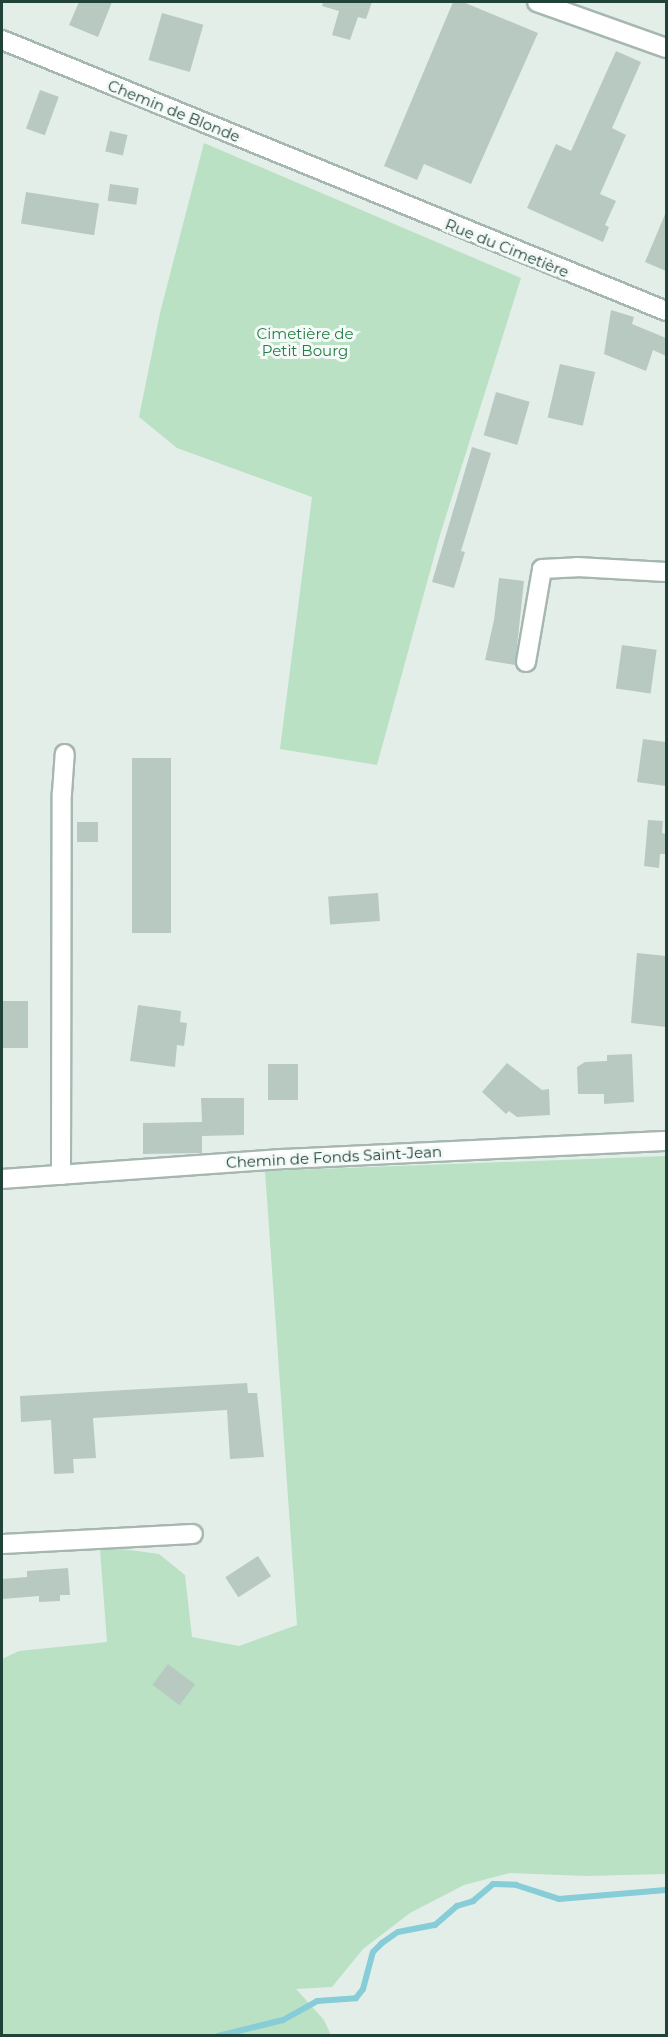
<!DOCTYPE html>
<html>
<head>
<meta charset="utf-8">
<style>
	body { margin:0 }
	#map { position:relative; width:668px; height:2037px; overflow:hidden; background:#e3eee9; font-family:Montserrat,sans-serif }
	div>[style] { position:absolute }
	.green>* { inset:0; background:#bae1c4 }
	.stream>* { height:6px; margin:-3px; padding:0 3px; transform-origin:3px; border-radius:3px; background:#86cdd8 }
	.building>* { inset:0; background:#b8c9c2; transform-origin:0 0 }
	.roads { filter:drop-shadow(2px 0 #a5b7b0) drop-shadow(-2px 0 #a5b7b0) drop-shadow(0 2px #a5b7b0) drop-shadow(0 -2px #a5b7b0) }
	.minor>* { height:18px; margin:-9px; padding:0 9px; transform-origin:9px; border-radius:9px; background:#fff }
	span { translate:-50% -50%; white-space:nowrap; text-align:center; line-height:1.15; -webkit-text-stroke:6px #f4faf7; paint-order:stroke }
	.street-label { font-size:15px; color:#214238 }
	.park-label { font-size:15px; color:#267d46 }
	.frame { position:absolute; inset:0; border:3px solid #214238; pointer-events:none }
</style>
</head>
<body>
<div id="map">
	<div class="green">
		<i style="clip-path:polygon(204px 143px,521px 278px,440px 535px,377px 765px,280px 749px,312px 497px,177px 448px,139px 417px,160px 313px)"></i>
		<i style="clip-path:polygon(666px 1156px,666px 1874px,585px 1876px,510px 1873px,464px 1885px,410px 1913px,363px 1949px,332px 1987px,296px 1989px,324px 2020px,331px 2035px,2px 2036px,2px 1659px,19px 1651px,107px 1642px,100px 1550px,115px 1548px,159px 1554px,185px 1575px,192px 1637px,239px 1646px,297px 1625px,265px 1171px)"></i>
	</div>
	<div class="stream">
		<i style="left:218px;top:2036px;width:67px;rotate:-13.8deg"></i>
		<i style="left:283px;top:2020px;width:39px;rotate:-29deg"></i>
		<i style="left:317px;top:2001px;width:39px;rotate:-4deg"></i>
		<i style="left:356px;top:1998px;width:11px;rotate:-52deg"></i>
		<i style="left:363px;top:1989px;width:38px;rotate:-75deg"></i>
		<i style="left:373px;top:1952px;width:13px;rotate:-45deg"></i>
		<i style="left:382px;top:1943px;width:19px;rotate:-35deg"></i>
		<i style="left:398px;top:1932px;width:38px;rotate:-11deg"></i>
		<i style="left:435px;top:1925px;width:29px;rotate:-41deg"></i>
		<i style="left:457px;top:1906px;width:17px;rotate:-17deg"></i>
		<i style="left:473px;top:1901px;width:26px;rotate:-40deg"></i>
		<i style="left:493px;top:1884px;width:23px;rotate:2deg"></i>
		<i style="left:516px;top:1885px;width:45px;rotate:18deg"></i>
		<i style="left:559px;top:1899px;width:107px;rotate:-4.8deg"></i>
	</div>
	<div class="building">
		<i style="clip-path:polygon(79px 2px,112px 2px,98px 37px,69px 25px)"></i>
		<i style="clip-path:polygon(323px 2px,372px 2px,366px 19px,358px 17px,350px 40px,332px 35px,339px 11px,322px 6px)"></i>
		<i style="clip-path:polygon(453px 2px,463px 2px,538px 33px,471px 184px,424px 164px,417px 180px,384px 166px)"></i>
		<i style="left:162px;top:13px;width:43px;height:49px;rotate:16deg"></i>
		<i style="clip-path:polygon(616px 51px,641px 62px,612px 128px,626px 135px,600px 194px,616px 201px,605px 225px,609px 227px,603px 242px,527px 208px,556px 144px,571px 151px)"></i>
		<i style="left:40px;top:90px;width:20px;height:41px;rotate:20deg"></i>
		<i style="left:110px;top:131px;width:18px;height:21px;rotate:13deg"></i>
		<i style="left:110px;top:184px;width:29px;height:17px;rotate:8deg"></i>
		<i style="left:26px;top:192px;width:74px;height:32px;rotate:9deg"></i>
		<i style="clip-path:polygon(666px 212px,666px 271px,645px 262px)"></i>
		<i style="clip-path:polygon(611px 310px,634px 317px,632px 324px,666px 338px,666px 356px,653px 350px,646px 371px,604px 354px)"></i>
		<i style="left:560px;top:364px;width:36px;height:55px;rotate:13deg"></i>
		<i style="left:496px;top:392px;width:35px;height:45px;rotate:16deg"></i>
		<i style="clip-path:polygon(472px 447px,491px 453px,461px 551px,465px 552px,454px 588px,432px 582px)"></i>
		<i style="clip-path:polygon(499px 578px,524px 581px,515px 665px,485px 660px,494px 620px)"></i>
		<i style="left:622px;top:645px;width:35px;height:44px;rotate:8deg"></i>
		<i style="clip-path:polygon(643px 739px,666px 742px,666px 786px,637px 782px)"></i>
		<i style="left:132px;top:758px;width:39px;height:175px"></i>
		<i style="clip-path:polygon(648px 820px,663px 821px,662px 833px,666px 834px,666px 854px,660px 854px,659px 868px,644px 866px)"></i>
		<i style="left:98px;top:822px;width:20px;height:21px;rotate:90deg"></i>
		<i style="left:378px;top:893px;width:28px;height:50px;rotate:86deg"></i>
		<i style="clip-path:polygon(637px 953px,666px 956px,666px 1027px,631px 1023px)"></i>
		<i style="left:2px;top:1001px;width:26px;height:47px"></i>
		<i style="clip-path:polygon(138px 1005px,181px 1011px,180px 1022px,187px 1023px,184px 1046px,177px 1045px,175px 1067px,130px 1061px)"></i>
		<i style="clip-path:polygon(632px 1054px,634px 1102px,604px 1104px,604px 1094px,578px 1094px,577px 1067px,585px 1062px,607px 1061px,607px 1055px)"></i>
		<i style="clip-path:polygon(507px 1063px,542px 1090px,549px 1089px,550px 1115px,517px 1117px,509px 1111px,506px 1114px,482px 1092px)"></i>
		<i style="left:268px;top:1064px;width:30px;height:36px"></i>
		<i style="clip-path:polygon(201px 1098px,244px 1098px,244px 1135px,202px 1136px,202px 1153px,143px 1154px,143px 1123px,202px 1122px)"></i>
		<i style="clip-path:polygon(247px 1383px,248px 1393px,257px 1393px,264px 1457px,230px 1459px,227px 1410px,93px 1418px,96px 1458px,73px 1459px,74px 1473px,54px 1474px,51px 1420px,21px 1422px,20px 1396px)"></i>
		<i style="left:258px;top:1556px;width:24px;height:39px;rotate:57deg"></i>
		<i style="clip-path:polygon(68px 1568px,70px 1595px,60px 1595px,60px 1601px,39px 1602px,39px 1596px,2px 1599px,2px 1579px,27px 1577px,27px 1571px)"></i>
		<i style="left:168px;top:1664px;width:34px;height:26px;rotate:37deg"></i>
	</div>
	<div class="roads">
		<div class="minor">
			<i style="left:537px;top:2px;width:137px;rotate:19.6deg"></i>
			<i style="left:2px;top:40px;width:717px;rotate:22.2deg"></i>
			<i style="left:526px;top:662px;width:94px;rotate:-80.2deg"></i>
			<i style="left:542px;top:569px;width:35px;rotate:-3deg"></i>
			<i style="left:577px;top:567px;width:89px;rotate:3.2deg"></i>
			<i style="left:61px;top:1175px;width:382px;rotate:-89.9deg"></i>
			<i style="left:62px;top:793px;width:39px;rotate:-86deg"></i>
			<i style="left:2px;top:1179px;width:282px;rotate:-4.1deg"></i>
			<i style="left:283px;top:1159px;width:383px;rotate:-2.7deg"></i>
			<i style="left:2px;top:1544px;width:191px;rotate:-3deg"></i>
		</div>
	</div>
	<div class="street-label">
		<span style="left:174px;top:111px;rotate:22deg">Chemin de Blonde</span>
		<span style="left:507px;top:248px;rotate:22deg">Rue du Cimetière</span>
		<span style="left:334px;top:1157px;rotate:-3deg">Chemin de Fonds Saint-Jean</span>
	</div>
	<div class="park-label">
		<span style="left:305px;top:342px">Cimetière de<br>Petit Bourg</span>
	</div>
	<div class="frame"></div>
</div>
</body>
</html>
